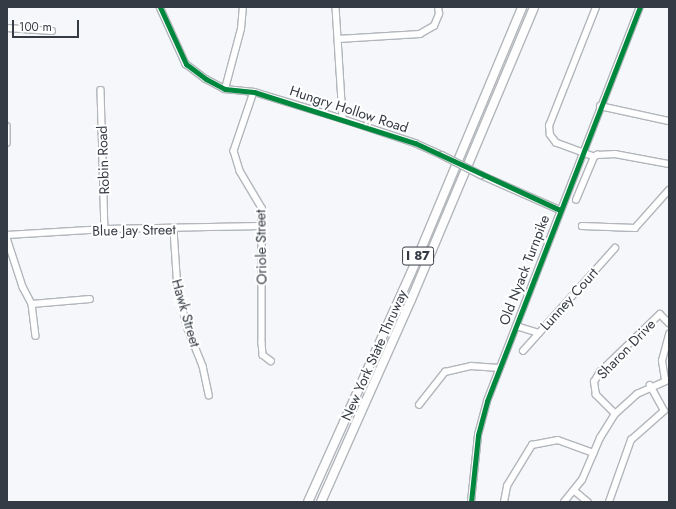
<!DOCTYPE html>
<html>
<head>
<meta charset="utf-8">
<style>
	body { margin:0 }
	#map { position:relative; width:676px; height:509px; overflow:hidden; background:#f5f7fa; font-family:Jost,sans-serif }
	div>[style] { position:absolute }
	.roads { filter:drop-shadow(1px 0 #b2b6bb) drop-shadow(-1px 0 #b2b6bb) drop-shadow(0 1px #b2b6bb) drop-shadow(0 -1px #b2b6bb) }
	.minor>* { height:5.5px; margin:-2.75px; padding:0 2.75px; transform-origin:2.75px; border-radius:2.75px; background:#fefefe }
	.highway>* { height:8px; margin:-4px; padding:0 4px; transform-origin:4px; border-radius:4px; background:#fefefe }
	.bridges { filter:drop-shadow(1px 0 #b2b6bb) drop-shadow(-1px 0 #b2b6bb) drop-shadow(0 1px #b2b6bb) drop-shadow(0 -1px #b2b6bb) }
	.minor-bridge>* { height:5.5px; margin:-2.75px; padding:0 2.75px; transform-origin:2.75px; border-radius:2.75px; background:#fefefe }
	.cycleway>* { height:5px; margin:-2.5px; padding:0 2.5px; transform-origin:2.5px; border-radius:2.5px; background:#00873e }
	span { translate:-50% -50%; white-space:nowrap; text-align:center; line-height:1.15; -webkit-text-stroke:4px #fff; paint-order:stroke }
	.shield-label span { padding:1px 3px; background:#fff; border:1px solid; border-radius:3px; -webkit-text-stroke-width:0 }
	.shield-label { font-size:13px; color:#353b44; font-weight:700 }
	.street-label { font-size:14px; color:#353b44 }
	.frame { position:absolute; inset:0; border:8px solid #353b44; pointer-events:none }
	.scale { position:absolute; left:12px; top:20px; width:67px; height:18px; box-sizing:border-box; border:2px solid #353b44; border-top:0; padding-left:5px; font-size:12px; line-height:14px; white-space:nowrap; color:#353b44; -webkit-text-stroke:3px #fff; paint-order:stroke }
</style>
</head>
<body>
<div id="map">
	<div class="roads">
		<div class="minor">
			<i style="left:160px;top:7px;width:63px;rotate:65.5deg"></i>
			<i style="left:186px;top:64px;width:25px;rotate:37deg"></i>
			<i style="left:206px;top:79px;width:21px;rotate:28deg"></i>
			<i style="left:225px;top:89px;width:29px;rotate:6deg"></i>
			<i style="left:254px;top:92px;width:93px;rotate:16.9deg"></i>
			<i style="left:343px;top:119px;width:76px;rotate:18.4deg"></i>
			<i style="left:415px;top:143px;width:30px;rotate:24deg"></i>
			<i style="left:336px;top:7px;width:112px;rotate:86.4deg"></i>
			<i style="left:7px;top:28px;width:45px;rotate:3.8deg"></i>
			<i style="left:338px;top:39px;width:82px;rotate:-3.5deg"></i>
			<i style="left:420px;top:34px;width:16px;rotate:-30deg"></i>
			<i style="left:434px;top:26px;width:13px;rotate:-67deg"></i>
			<i style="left:439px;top:14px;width:7px;rotate:-98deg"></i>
			<i style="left:225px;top:89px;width:62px;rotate:-75.1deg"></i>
			<i style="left:241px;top:29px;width:22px;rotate:-85deg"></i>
			<i style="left:101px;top:90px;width:139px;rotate:88.4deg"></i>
			<i style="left:254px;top:92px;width:62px;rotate:108.7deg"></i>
			<i style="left:234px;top:151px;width:21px;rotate:73deg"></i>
			<i style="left:240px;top:171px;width:43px;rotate:59.3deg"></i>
			<i style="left:262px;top:208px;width:135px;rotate:90deg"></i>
			<i style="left:262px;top:343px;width:12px;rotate:85deg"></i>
			<i style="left:263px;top:355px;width:10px;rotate:37deg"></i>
			<i style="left:600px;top:106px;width:71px;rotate:12.3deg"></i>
			<i style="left:7px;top:126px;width:17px;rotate:90deg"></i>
			<i style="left:594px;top:157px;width:40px;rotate:-159.8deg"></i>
			<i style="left:556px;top:143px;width:10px;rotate:-127deg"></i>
			<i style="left:550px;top:135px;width:9px;rotate:-96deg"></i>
			<i style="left:549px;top:126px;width:128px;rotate:-68.4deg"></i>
			<i style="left:481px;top:175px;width:86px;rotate:23.9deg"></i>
			<i style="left:576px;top:200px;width:47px;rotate:-67.3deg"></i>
			<i style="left:594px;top:157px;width:4px;rotate:-34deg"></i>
			<i style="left:597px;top:155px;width:18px;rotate:-3deg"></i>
			<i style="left:615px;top:154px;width:55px;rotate:10.5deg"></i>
			<i style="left:582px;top:226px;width:53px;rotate:2.2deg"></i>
			<i style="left:635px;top:228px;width:51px;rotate:-48.2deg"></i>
			<i style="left:174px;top:230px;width:61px;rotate:86.2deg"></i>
			<i style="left:178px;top:291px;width:39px;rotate:75deg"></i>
			<i style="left:188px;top:329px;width:40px;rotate:68deg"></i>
			<i style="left:203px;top:366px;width:30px;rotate:78deg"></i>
			<i style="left:7px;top:235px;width:98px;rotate:-3.5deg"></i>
			<i style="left:105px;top:229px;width:156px;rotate:-1.1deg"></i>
			<i style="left:7px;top:238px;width:52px;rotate:71.9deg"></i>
			<i style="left:23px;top:287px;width:19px;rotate:62deg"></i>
			<i style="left:32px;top:304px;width:32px;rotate:83deg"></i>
			<i style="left:32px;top:304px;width:58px;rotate:-4.9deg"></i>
			<i style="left:516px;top:326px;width:24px;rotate:17deg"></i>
			<i style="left:523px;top:351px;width:138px;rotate:-48.2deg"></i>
			<i style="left:665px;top:380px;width:19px;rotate:-99deg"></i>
			<i style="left:662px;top:361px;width:28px;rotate:-75deg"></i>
			<i style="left:419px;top:405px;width:42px;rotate:-51.8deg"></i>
			<i style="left:445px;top:372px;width:27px;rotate:-13deg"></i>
			<i style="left:471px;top:366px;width:28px;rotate:4deg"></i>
			<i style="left:615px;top:414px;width:27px;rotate:-135deg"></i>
			<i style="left:596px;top:395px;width:13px;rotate:-99deg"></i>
			<i style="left:594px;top:382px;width:12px;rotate:-59deg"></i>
			<i style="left:600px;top:372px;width:83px;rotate:-44deg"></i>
			<i style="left:660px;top:314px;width:13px;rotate:45deg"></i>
			<i style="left:575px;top:491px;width:17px;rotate:40deg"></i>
			<i style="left:471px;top:502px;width:67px;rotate:-84deg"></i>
			<i style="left:478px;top:435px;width:35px;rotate:-75deg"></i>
			<i style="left:487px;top:401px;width:423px;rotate:-68.8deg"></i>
			<i style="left:504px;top:502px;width:16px;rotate:-79deg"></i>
			<i style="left:507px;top:486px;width:48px;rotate:-58.6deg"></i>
			<i style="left:532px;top:445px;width:26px;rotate:-11deg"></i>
			<i style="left:558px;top:440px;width:38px;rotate:20deg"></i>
			<i style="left:564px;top:502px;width:28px;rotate:-51deg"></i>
			<i style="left:582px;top:480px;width:46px;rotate:-66.8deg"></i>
			<i style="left:600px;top:438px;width:28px;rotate:-58deg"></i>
			<i style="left:615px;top:414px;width:30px;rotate:-42deg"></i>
			<i style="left:637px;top:394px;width:35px;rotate:-24deg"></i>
			<i style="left:609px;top:502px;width:66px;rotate:-70.5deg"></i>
			<i style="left:631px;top:440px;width:44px;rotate:-41.3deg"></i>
			<i style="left:664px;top:411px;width:29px;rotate:-119deg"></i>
		</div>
		<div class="highway">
			<i style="left:308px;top:502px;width:251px;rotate:-65.8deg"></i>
			<i style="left:411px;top:273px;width:288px;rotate:-67.3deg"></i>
			<i style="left:321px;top:502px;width:221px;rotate:-66deg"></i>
			<i style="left:411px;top:300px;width:318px;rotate:-67.2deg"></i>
		</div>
	</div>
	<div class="bridges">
		<div class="minor-bridge">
			<i style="left:442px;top:155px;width:44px;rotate:27.1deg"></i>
		</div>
	</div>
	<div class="cycleway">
		<i style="left:160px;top:7px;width:63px;rotate:65.5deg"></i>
		<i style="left:186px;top:64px;width:25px;rotate:37deg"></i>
		<i style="left:206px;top:79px;width:21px;rotate:28deg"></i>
		<i style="left:225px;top:89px;width:29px;rotate:6deg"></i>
		<i style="left:254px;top:92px;width:169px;rotate:17.6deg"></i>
		<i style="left:415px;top:143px;width:160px;rotate:24.8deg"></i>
		<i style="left:471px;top:502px;width:67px;rotate:-84deg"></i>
		<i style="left:478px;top:435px;width:35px;rotate:-75deg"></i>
		<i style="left:487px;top:401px;width:423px;rotate:-68.8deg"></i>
	</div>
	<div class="shield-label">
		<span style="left:418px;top:256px">I 87</span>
	</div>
	<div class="street-label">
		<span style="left:349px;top:109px;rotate:18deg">Hungry Hollow Road</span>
		<span style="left:103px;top:160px;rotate:-92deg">Robin Road</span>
		<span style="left:134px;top:230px;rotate:-1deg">Blue Jay Street</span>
		<span style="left:261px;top:247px;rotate:-91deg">Oriole Street</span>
		<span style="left:524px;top:270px;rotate:-69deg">Old Nyack Turnpike</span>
		<span style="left:569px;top:299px;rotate:-48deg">Lunney Court</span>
		<span style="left:186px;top:313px;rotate:74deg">Hawk Street</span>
		<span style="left:626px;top:349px;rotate:-46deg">Sharon Drive</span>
		<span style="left:374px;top:355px;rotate:-66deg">New York State Thruway</span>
	</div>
	<div class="frame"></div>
	<div class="scale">100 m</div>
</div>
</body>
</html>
